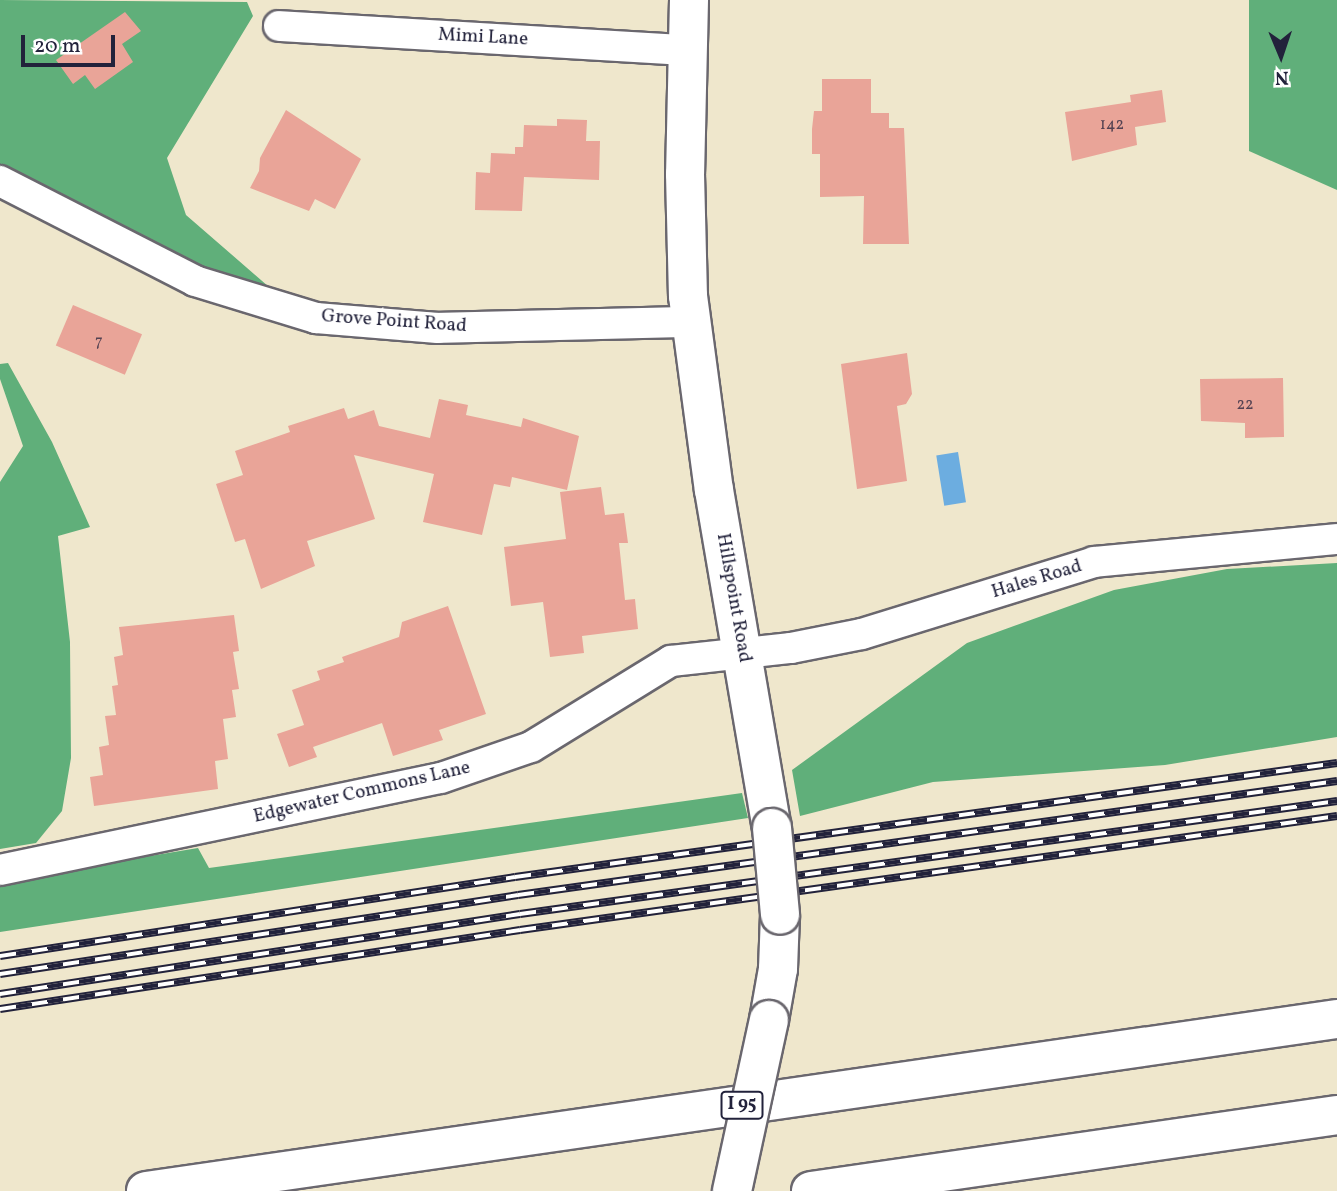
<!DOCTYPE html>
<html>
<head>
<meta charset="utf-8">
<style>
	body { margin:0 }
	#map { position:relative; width:1337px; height:1191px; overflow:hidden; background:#efe7cc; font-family:Vollkorn,serif }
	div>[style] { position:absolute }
	.forest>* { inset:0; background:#60af7a }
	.water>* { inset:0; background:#6cade0; transform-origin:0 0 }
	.building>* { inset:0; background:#e9a498; transform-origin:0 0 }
	.roads { filter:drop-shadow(2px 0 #6a676e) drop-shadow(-2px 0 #6a676e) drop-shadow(0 2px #6a676e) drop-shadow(0 -2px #6a676e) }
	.street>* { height:30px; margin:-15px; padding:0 15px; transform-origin:15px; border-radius:15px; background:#fff }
	.secondary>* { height:38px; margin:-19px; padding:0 19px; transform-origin:19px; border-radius:19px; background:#fff }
	.highway>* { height:38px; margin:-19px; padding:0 19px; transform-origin:19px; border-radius:19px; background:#fff }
	.rail>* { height:8px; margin-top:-4px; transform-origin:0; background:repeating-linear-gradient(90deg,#fff 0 16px,#22223b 0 32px); box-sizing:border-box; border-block:2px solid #22223b }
	.bridges { filter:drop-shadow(2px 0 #6a676e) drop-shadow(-2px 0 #6a676e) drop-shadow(0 2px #6a676e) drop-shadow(0 -2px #6a676e) }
	.secondary-bridge>* { height:38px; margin:-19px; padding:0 19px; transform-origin:19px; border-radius:19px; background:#fff }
	span { translate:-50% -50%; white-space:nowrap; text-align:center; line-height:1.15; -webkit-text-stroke:5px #fff; paint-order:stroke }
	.number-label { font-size:16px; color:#544252 }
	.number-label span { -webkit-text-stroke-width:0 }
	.shield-label span { padding:2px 5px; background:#fff; border:2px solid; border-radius:5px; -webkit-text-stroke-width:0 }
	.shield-label { font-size:18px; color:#22223b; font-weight:700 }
	.street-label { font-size:19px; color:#22223b }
	.north { position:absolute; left:1246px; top:21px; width:70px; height:70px; -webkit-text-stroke:5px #fff; paint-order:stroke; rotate:178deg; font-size:19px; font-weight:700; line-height:28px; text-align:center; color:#22223b }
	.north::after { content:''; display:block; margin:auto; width:24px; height:32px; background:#22223b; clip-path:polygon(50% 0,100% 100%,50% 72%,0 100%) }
	.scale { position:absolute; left:21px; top:35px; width:94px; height:32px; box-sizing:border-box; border:4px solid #22223b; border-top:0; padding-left:9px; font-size:21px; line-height:24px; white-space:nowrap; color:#22223b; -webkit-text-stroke:5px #fff; paint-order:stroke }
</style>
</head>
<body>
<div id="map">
	<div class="forest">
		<i style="clip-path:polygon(0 0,247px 2px,253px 16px,167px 158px,186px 215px,276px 293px,186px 263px,0 167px)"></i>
		<i style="clip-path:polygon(1249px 0,1337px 0,1337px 190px,1249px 151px)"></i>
		<i style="clip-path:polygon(8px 363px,52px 442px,90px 527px,58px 536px,70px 642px,71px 758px,62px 811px,36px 843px,0 849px,0 482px,23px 446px,0 379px,0 364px)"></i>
		<i style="clip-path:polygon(1337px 563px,1337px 737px,1165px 765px,933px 782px,800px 816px,792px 770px,967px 643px,1114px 590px,1227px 569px)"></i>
		<i style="clip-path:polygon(742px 793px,748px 818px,0 932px,0 881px,198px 848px,209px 868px)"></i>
	</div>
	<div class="water">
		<i style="left:958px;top:452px;width:51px;height:22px;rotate:81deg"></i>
	</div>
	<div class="building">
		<i style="clip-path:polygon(125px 12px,141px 31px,122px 44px,133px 62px,95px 89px,85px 75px,73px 84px,56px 60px)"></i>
		<i style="clip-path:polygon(822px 79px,871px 79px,871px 113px,889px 113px,889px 128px,904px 128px,909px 244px,863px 244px,864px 196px,820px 197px,820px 154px,812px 154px,812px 129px,814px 111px,822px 111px)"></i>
		<i style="clip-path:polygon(1162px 90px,1166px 122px,1135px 127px,1137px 145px,1072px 161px,1065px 112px,1131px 102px,1130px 95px)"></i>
		<i style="clip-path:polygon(286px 110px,361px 159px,335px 209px,315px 199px,309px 211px,250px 188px,259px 171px,260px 158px)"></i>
		<i style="clip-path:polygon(557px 119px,587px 120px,586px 141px,600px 141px,599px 180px,524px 177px,522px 211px,475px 210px,476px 172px,490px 173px,491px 153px,515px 154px,515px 147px,523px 147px,524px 125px,557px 126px)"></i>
		<i style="left:73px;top:305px;width:75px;height:44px;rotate:23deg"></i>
		<i style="clip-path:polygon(907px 353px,912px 394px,906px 404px,897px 406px,907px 481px,857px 489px,841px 364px)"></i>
		<i style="clip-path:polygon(1283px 378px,1284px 437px,1245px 438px,1245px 423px,1201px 421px,1200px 379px)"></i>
		<i style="clip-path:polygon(439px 399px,468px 405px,466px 415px,521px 427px,523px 418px,579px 436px,567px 490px,512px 477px,510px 487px,494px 484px,482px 535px,423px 522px,434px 474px,354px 455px,375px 519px,307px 541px,315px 566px,261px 589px,245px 539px,235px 542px,216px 484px,243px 475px,235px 451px,290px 432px,288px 426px,344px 408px,348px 419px,374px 410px,379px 426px,430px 438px)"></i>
		<i style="clip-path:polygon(601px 487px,605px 515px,624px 513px,628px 543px,619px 543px,625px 600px,635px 599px,638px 629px,582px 636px,584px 653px,550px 657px,543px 602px,511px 606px,504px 547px,566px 539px,560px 492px)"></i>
		<i style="clip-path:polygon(448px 606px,486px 714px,439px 730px,443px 740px,393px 756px,382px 723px,313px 747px,317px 757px,289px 767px,277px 734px,304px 725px,292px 690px,320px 680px,317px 671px,344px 662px,342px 657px,399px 637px,402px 622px)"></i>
		<i style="clip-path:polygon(234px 615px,239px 651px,233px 652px,239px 689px,232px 690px,236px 717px,223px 719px,228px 759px,215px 761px,218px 789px,94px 806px,90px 777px,103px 775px,99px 747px,109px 745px,105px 716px,116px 715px,112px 686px,118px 685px,114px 657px,123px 655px,119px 627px)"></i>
	</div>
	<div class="roads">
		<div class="street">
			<i style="left:279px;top:26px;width:409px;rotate:3.4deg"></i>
			<i style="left:0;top:181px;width:219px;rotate:27.1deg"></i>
			<i style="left:195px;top:281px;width:127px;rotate:17deg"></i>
			<i style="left:316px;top:318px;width:122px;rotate:4.7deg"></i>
			<i style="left:438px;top:328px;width:252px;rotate:-1.4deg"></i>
			<i style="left:0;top:870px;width:450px;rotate:-11.8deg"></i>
			<i style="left:441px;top:778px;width:95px;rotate:-19deg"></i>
			<i style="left:531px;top:747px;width:164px;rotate:-31.6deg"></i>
			<i style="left:671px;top:661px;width:121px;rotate:-6.2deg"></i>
			<i style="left:791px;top:648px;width:72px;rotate:-11.2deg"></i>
			<i style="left:862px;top:634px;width:243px;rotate:-17.2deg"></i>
			<i style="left:1094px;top:562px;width:244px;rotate:-5.4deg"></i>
		</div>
		<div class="secondary">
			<i style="left:689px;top:0;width:174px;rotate:91.3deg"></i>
			<i style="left:685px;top:174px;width:122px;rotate:88.6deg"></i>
			<i style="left:688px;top:296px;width:196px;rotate:82.4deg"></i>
			<i style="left:714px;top:490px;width:343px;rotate:80.3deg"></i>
			<i style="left:769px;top:1020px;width:52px;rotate:-80deg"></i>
			<i style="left:778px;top:969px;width:54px;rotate:-87.9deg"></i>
		</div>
		<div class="highway">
			<i style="left:146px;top:1191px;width:1203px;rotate:-8.22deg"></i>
			<i style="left:811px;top:1191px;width:531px;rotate:-8.22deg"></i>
		</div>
	</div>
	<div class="rail">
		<i style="left:0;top:956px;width:521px;rotate:-8.72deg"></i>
		<i style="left:515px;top:877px;width:830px;rotate:-7.9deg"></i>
		<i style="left:0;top:974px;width:524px;rotate:-8.67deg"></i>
		<i style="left:518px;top:895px;width:827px;rotate:-7.92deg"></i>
		<i style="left:0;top:994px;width:526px;rotate:-8.75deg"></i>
		<i style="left:520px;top:914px;width:825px;rotate:-7.87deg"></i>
		<i style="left:0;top:1009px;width:526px;rotate:-8.64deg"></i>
		<i style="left:520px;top:930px;width:825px;rotate:-7.94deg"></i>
	</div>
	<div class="bridges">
		<div class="secondary-bridge">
			<i style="left:772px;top:828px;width:87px;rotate:84.7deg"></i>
			<i style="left:732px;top:1191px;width:175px;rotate:-77.8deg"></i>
		</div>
	</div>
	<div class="number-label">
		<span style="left:1112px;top:125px">142</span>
		<span style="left:99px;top:342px">7</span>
		<span style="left:1245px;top:405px">22</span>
	</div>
	<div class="shield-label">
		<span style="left:742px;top:1105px">I 95</span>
	</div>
	<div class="street-label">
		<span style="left:483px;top:38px;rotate:3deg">Mimi Lane</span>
		<span style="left:394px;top:322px;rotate:4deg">Grove Point Road</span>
		<span style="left:1037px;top:580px;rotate:-17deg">Hales Road</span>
		<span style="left:733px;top:598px;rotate:80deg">Hillspoint Road</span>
		<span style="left:362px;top:793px;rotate:-13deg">Edgewater Commons Lane</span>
	</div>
	<div class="north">N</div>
	<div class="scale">20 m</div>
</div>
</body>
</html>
